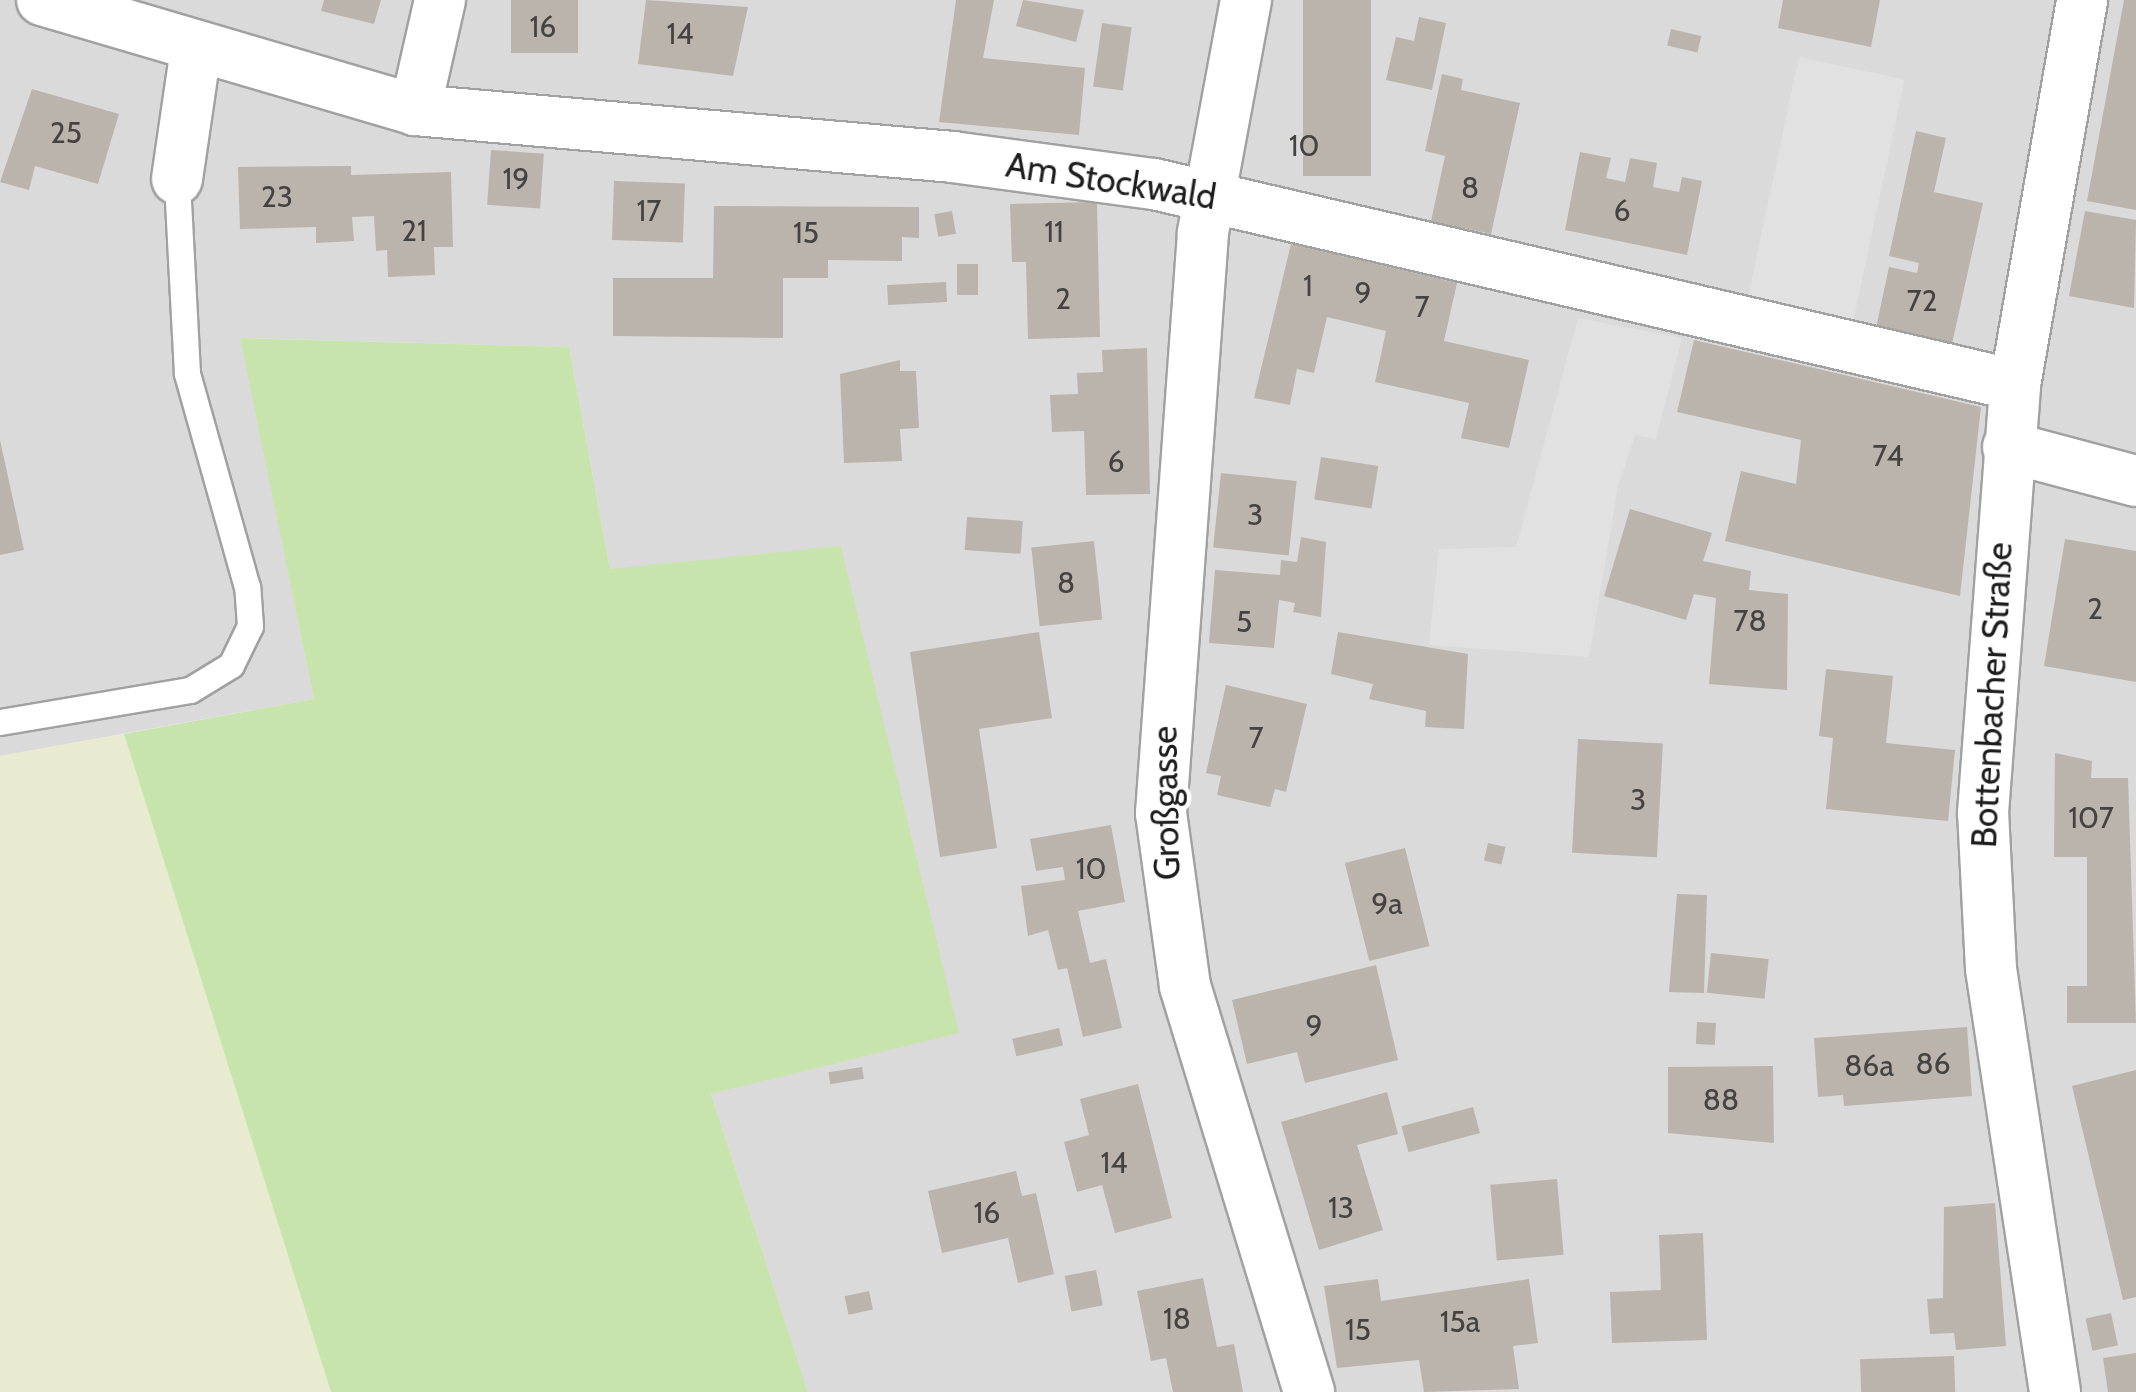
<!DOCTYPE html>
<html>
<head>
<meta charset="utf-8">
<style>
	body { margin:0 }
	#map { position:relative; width:2136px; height:1392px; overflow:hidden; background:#eeebe4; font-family:Cabin,sans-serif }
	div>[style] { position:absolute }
	.residential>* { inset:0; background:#dbdada }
	.farmland>* { inset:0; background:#e9ebd0 }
	.grass>* { inset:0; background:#c8e4ad }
	.parking>* { inset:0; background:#e1e1e1; transform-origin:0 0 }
	.building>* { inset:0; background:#bab4ad; transform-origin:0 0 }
	.roads { filter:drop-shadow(2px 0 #a1a1a1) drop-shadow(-2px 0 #a1a1a1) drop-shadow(0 2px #a1a1a1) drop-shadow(0 -2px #a1a1a1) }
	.lane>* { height:25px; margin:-12.5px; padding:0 12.5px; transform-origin:12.5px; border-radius:12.5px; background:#fff }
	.street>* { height:50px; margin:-25px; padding:0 25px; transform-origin:25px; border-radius:25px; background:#fff }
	span { translate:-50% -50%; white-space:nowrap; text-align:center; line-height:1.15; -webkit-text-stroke:9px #fff; paint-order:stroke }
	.number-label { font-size:30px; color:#444341 }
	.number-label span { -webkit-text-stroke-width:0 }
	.street-label { font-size:35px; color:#1d1d1d }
</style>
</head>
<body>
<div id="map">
	<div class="residential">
		<i style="clip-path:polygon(0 0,2136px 0,2136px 1392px,808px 1392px,711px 1094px,959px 1032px,610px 569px,569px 347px,241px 338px,314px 699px,0 756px)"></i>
	</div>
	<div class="farmland">
		<i style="clip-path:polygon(124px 734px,331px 1392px,0 1392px,0 756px)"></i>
	</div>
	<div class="grass">
		<i style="clip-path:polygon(240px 338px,569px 347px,610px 569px,841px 546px,959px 1033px,711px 1094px,808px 1392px,331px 1392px,124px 734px,314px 699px)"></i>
	</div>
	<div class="parking">
		<i style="left:1799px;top:57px;width:108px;height:246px;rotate:12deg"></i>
		<i style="clip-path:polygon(1578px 318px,1682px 338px,1656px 439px,1635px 435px,1618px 487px,1589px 657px,1429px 645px,1439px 549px,1516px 547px)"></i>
	</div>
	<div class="building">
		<i style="clip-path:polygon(324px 0,381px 0,374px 24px,321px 11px)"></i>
		<i style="left:511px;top:0;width:67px;height:53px"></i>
		<i style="clip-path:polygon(646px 0,748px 7px,733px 76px,638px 64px)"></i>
		<i style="clip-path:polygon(956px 0,994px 0,983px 58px,1085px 68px,1079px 135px,939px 122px)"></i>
		<i style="clip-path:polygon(1023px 0,1084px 10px,1076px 42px,1016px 26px)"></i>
		<i style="left:1303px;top:0;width:68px;height:176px"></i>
		<i style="clip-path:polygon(1783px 0,1880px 0,1871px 47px,1778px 28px)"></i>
		<i style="clip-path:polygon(2136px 0,2136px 210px,2087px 201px,2124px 0)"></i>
		<i style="clip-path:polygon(1419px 17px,1446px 23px,1432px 90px,1386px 80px,1396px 37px,1414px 41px)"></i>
		<i style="left:1102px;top:23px;width:30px;height:64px;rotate:8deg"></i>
		<i style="left:1671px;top:29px;width:31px;height:17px;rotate:13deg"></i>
		<i style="clip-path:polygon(1442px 74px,1463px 79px,1461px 90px,1520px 103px,1491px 234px,1431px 221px,1445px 156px,1425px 151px)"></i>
		<i style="clip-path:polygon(32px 89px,119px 114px,98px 184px,35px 166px,29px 190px,0 182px)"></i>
		<i style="clip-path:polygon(1916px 131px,1946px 138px,1934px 192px,1983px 203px,1952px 344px,1876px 328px,1889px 267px,1917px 273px,1919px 263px,1889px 256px)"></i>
		<i style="left:491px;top:150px;width:53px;height:55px;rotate:4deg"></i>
		<i style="clip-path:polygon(1580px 152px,1611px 158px,1606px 178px,1625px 182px,1630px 158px,1657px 163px,1653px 187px,1679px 192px,1682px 177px,1702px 181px,1687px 255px,1565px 230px)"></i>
		<i style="clip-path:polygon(351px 166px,351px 175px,451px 172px,453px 247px,434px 247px,435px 275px,388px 277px,387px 250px,376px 251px,374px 216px,352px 217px,354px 241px,316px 243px,316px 227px,240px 229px,238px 167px)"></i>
		<i style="left:614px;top:181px;width:71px;height:59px;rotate:2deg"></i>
		<i style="clip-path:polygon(1097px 202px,1100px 337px,1028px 339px,1026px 262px,1012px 262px,1010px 204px)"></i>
		<i style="clip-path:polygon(714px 206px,919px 207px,919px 238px,902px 237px,902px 261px,828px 260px,828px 278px,783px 278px,783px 338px,613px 336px,613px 278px,713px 278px)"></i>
		<i style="left:952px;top:211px;width:23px;height:18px;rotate:80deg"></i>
		<i style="clip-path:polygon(2085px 211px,2136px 220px,2134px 308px,2069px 296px)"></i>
		<i style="clip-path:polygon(1291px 244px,1457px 283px,1444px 341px,1529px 360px,1509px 448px,1461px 438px,1469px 403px,1375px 382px,1386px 331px,1327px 317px,1314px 373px,1297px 369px,1290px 405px,1254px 398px)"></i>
		<i style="left:978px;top:264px;width:31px;height:21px;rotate:90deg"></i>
		<i style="left:946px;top:282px;width:20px;height:59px;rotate:87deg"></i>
		<i style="clip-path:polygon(1694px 340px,1981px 407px,1960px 596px,1725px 541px,1741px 471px,1796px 484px,1801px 440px,1677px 412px)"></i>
		<i style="clip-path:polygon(1147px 348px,1150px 494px,1086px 495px,1084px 431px,1052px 432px,1050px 395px,1078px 394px,1077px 373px,1103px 372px,1102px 350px)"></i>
		<i style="clip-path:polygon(900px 360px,900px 371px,916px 371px,919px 428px,900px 429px,902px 461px,844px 463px,840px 374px)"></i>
		<i style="clip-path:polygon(0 440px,24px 550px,0 555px)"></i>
		<i style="left:1321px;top:457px;width:58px;height:43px;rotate:9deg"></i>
		<i style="left:1221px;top:473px;width:76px;height:75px;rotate:6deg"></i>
		<i style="clip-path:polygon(1630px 509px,1712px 533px,1703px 561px,1751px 571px,1749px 590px,1788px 594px,1787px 690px,1709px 684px,1716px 598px,1694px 594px,1686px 620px,1604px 596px)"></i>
		<i style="left:967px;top:517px;width:56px;height:33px;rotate:4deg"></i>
		<i style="clip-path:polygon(1301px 537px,1326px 542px,1321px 617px,1293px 612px,1295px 603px,1279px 600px,1274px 648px,1209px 643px,1215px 570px,1280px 575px,1281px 560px,1297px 562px)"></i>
		<i style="clip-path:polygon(2065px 539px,2136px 551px,2136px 682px,2044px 666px)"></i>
		<i style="left:1094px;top:541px;width:79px;height:63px;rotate:84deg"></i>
		<i style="clip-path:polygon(1039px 632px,1052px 718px,979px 729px,997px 848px,940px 857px,910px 652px)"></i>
		<i style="clip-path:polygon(1338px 632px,1468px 654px,1464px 729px,1425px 727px,1426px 711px,1369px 699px,1373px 684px,1331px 674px)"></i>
		<i style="clip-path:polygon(1826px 669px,1893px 676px,1886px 743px,1955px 750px,1948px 821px,1826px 809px,1833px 738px,1819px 736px)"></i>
		<i style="clip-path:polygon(1226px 685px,1307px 704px,1286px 792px,1275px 789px,1270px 807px,1217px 795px,1221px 776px,1206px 773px)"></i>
		<i style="left:1578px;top:739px;width:85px;height:114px;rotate:3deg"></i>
		<i style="clip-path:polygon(2055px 753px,2092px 761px,2091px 778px,2128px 778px,2136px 1023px,2067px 1023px,2067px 986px,2087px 986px,2087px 857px,2054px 857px)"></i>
		<i style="clip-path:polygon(1111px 825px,1125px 902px,1078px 911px,1090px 963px,1106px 959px,1122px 1028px,1083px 1037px,1067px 968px,1058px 970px,1048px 930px,1028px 936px,1021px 886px,1065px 880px,1063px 867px,1036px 871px,1030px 839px)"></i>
		<i style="left:1488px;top:843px;width:18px;height:18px;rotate:13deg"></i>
		<i style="left:1405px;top:848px;width:101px;height:62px;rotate:76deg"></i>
		<i style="clip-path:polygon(1677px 894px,1707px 895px,1704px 993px,1669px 992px)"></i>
		<i style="left:1711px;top:953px;width:58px;height:40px;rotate:6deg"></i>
		<i style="clip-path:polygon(1376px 965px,1398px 1060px,1305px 1083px,1297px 1052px,1247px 1064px,1232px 1000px)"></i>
		<i style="left:1697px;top:1022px;width:19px;height:22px;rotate:3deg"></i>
		<i style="clip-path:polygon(1967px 1027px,1972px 1096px,1844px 1106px,1843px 1095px,1818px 1097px,1814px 1038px)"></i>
		<i style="left:1059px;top:1028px;width:18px;height:48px;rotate:77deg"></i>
		<i style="clip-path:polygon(1773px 1066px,1774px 1143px,1668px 1133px,1668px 1067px)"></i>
		<i style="left:862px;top:1067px;width:12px;height:34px;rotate:81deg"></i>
		<i style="clip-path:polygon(2136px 1070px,2136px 1297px,2123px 1300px,2072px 1086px)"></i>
		<i style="clip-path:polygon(1138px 1084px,1172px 1218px,1115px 1233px,1102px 1185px,1077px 1192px,1064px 1142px,1089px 1135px,1080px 1099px)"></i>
		<i style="clip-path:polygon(1387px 1092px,1398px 1134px,1357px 1145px,1383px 1230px,1319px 1250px,1281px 1122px)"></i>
		<i style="left:1473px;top:1107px;width:27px;height:74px;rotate:75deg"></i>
		<i style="clip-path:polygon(1016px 1171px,1022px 1196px,1036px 1193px,1054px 1274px,1018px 1283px,1008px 1238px,942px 1253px,928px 1191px)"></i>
		<i style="left:1557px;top:1179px;width:76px;height:67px;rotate:85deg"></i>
		<i style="clip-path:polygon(1995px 1203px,2006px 1346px,1956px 1350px,1954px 1333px,1930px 1334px,1927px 1299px,1943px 1298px,1944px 1207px)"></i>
		<i style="clip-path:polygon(1703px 1233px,1707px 1340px,1612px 1343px,1610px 1292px,1661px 1290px,1659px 1235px)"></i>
		<i style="left:1096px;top:1270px;width:36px;height:32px;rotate:79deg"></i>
		<i style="clip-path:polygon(1203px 1278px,1217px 1347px,1234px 1344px,1243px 1392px,1173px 1392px,1166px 1358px,1151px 1361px,1137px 1291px)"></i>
		<i style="clip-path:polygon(1378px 1279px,1381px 1301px,1529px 1279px,1538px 1343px,1513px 1346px,1519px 1389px,1424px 1392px,1419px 1360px,1337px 1368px,1324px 1286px)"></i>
		<i style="left:869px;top:1291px;width:19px;height:25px;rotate:78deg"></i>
		<i style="left:2111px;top:1313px;width:33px;height:26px;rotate:78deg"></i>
		<i style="clip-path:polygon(2136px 1353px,2136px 1392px,2108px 1392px,2103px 1358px)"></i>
		<i style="left:1954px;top:1356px;width:36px;height:94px;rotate:88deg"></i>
	</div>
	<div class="roads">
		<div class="lane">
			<i style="left:0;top:722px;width:193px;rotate:-9.6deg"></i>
			<i style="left:190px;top:690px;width:48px;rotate:-31.4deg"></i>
			<i style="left:231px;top:665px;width:43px;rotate:-64deg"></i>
			<i style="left:250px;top:626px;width:39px;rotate:-94deg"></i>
			<i style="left:247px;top:587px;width:222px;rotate:-105.7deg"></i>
			<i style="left:187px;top:373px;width:194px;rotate:-93deg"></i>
		</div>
		<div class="street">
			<i style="left:42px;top:0;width:389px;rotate:16.4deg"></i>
			<i style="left:415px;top:110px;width:540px;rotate:4.99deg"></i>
			<i style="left:953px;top:157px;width:203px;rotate:7.7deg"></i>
			<i style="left:1154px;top:184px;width:884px;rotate:13.14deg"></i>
			<i style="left:1246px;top:0;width:237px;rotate:100.5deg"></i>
			<i style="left:1203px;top:233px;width:582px;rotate:94.14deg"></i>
			<i style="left:1161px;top:813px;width:175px;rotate:82.1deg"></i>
			<i style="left:1185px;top:986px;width:425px;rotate:73deg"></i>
			<i style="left:415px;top:110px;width:113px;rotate:-77.2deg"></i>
			<i style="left:177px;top:179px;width:132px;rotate:-81.7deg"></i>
			<i style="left:2008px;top:447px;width:132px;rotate:14.9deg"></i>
			<i style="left:2055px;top:1392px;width:428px;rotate:-98.6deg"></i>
			<i style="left:1991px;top:969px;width:156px;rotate:-92.9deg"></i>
			<i style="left:1983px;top:813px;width:429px;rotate:-85.7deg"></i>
			<i style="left:2015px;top:385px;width:391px;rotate:-80.1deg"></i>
		</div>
	</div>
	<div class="number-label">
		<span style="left:543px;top:27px">16</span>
		<span style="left:680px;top:34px">14</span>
		<span style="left:66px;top:133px">25</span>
		<span style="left:1304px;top:146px">10</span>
		<span style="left:516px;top:179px">19</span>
		<span style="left:1470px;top:188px">8</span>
		<span style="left:277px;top:197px">23</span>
		<span style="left:649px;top:211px">17</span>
		<span style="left:1622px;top:211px">6</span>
		<span style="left:414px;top:231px">21</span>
		<span style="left:1054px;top:232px">11</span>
		<span style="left:806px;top:233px">15</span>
		<span style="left:1308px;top:286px">1</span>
		<span style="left:1363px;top:293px">9</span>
		<span style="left:1063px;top:299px">2</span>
		<span style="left:1922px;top:301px">72</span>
		<span style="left:1422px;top:307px">7</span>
		<span style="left:1888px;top:456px">74</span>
		<span style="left:1116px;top:462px">6</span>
		<span style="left:1255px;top:515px">3</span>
		<span style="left:1066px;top:583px">8</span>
		<span style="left:2095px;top:609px">2</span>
		<span style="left:1750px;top:621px">78</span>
		<span style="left:1244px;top:622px">5</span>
		<span style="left:1256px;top:738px">7</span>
		<span style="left:1638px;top:800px">3</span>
		<span style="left:2091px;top:818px">107</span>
		<span style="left:1091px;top:869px">10</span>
		<span style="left:1387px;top:904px">9a</span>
		<span style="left:1314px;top:1026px">9</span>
		<span style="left:1933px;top:1064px">86</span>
		<span style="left:1869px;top:1066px">86a</span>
		<span style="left:1721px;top:1100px">88</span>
		<span style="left:1114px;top:1163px">14</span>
		<span style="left:1341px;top:1208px">13</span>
		<span style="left:987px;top:1213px">16</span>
		<span style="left:1177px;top:1319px">18</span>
		<span style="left:1460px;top:1322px">15a</span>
		<span style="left:1358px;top:1330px">15</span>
	</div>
	<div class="street-label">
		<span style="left:1111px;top:181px;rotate:9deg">Am Stockwald</span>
		<span style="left:1992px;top:695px;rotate:-87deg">Bottenbacher Straße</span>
		<span style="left:1166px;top:803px;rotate:-91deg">Großgasse</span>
	</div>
</div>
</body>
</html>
